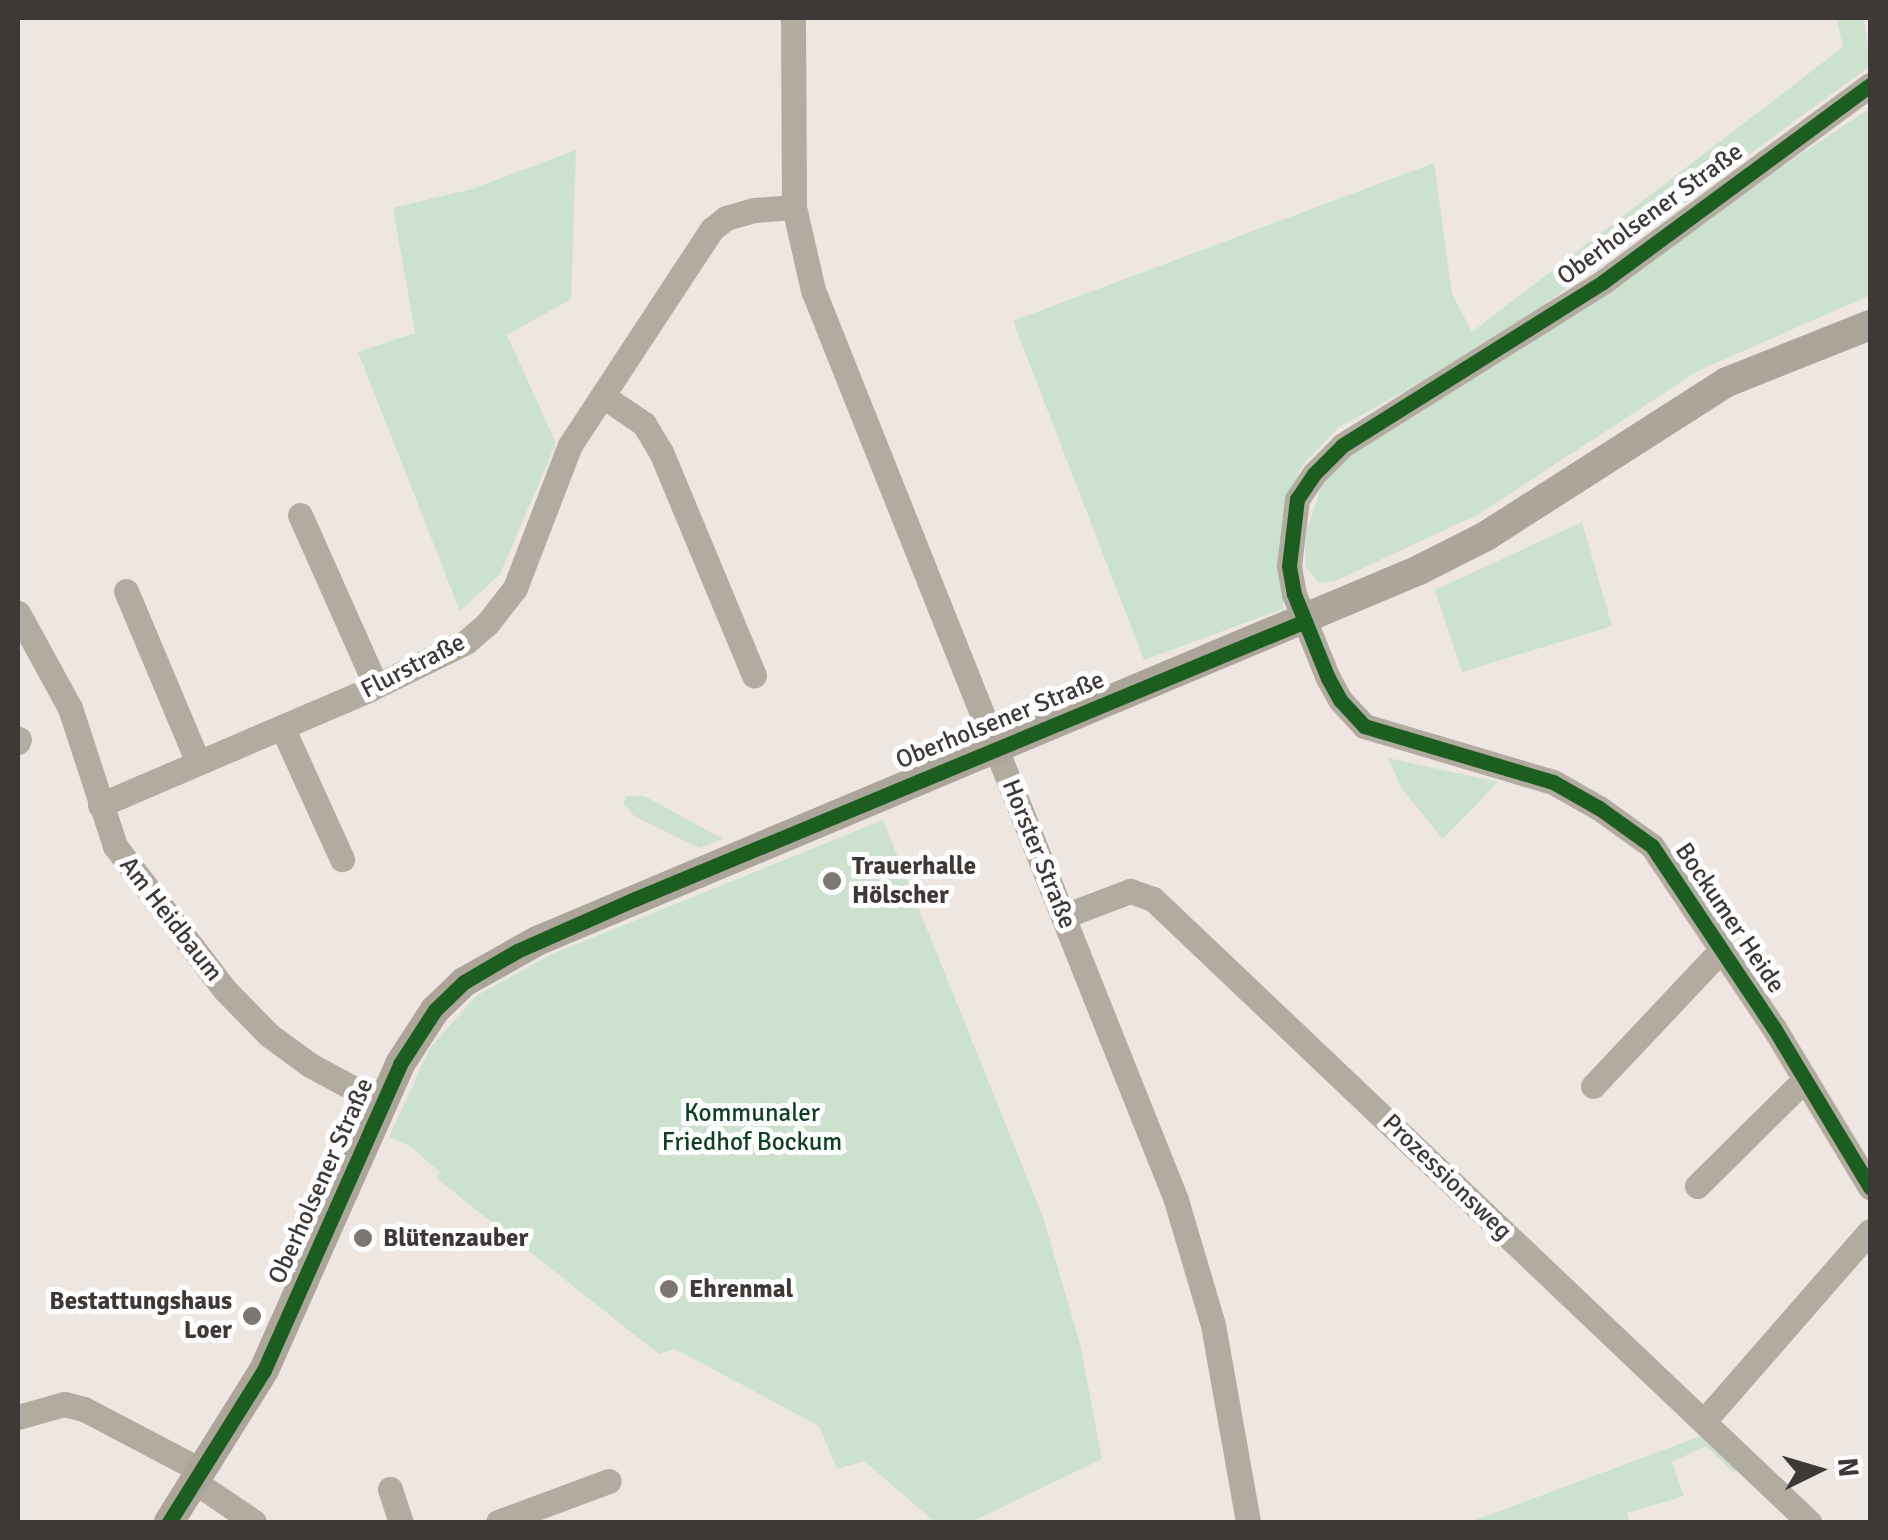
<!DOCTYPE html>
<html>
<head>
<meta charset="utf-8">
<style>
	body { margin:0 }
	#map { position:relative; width:1888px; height:1540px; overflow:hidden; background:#ede6e1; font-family:Signika,sans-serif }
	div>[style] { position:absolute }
	.green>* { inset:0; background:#cce2cf }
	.minor>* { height:25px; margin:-12.5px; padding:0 12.5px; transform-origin:12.5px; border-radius:12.5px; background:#b2aba0 }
	.major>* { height:30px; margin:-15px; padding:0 15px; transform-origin:15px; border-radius:15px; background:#aca59a }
	.cycleway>* { height:15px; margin:-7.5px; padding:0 7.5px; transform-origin:7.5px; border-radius:7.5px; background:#1b5e20 }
	.dots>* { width:28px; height:28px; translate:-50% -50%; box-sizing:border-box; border:5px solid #fff; border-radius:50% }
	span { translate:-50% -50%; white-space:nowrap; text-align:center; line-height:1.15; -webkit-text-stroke:10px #fff; paint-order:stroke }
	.street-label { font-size:25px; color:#3e3936 }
	.poi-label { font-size:25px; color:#3e3936; font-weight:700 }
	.left { translate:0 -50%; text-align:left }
	.right { translate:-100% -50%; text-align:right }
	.park-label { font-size:25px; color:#0d3f26 }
	.frame { position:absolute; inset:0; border:20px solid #3e3936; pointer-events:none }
	.north { position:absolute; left:1768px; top:1420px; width:100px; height:100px; -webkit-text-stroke:8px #fff; paint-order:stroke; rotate:85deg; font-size:28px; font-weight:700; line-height:40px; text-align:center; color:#3e3936 }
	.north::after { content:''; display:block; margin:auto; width:35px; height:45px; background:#3e3936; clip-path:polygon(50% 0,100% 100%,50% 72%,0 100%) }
</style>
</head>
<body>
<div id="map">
	<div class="green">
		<i style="clip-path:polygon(1836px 18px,1864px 18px,1870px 66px,1486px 347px,1339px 427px,1302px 466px,1287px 498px,1283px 609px,1144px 660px,1013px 321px,1434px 163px,1452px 294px,1472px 332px,1843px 47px)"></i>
		<i style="clip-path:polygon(1870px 108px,1870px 295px,1698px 371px,1479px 514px,1335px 581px,1319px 583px,1305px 566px,1306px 533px,1326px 472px)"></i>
		<i style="clip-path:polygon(576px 150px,571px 299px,507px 335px,556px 443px,500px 574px,460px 611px,358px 352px,415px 333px,393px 208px,472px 189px)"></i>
		<i style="clip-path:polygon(1582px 522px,1612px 626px,1462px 672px,1435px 590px)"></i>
		<i style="clip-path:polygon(1388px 758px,1498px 782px,1443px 839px,1402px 789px)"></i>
		<i style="clip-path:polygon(627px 796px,644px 796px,723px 839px,699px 848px,634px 816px,623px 803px)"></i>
		<i style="clip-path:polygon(883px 820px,1043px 1217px,1080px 1344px,1102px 1459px,971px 1522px,935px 1522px,864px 1461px,837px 1469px,819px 1426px,683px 1353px,674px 1349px,659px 1354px,436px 1178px,440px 1172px,410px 1146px,389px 1137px,430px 1048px,476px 996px,552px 954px)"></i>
		<i style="clip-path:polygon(1701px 1436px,1737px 1470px,1733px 1472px,1706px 1446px,1672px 1462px,1684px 1496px,1627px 1513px,1630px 1522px,1470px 1522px)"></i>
	</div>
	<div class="minor">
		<i style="left:793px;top:18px;width:189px;rotate:89.7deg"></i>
		<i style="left:794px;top:207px;width:85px;rotate:77.1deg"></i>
		<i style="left:813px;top:290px;width:980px;rotate:68.25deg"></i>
		<i style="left:1176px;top:1200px;width:130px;rotate:73.5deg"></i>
		<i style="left:1213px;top:1325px;width:200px;rotate:79.9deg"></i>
		<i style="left:1870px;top:85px;width:332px;rotate:143.6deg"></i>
		<i style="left:1603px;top:282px;width:308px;rotate:147.9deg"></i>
		<i style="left:1342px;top:446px;width:40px;rotate:135deg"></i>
		<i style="left:1314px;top:474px;width:30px;rotate:124deg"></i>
		<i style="left:1297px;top:499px;width:67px;rotate:96.8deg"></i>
		<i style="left:1289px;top:566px;width:28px;rotate:80deg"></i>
		<i style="left:1294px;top:594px;width:91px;rotate:68deg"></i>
		<i style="left:1328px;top:678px;width:26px;rotate:61deg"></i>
		<i style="left:1341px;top:701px;width:34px;rotate:47deg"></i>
		<i style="left:1364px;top:726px;width:197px;rotate:16.5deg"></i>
		<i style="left:1553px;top:782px;width:53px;rotate:29.5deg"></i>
		<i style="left:1599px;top:808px;width:65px;rotate:35.6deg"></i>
		<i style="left:1652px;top:846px;width:219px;rotate:56.2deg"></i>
		<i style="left:1774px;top:1028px;width:186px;rotate:58.9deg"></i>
		<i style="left:603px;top:396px;width:50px;rotate:34.3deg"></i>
		<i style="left:644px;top:424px;width:33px;rotate:59deg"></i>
		<i style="left:661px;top:452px;width:242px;rotate:67.4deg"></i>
		<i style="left:300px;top:515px;width:187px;rotate:66deg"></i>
		<i style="left:126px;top:591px;width:186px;rotate:67.2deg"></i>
		<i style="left:18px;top:613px;width:108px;rotate:61.3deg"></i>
		<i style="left:70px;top:708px;width:145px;rotate:71.9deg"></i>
		<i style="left:115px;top:846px;width:181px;rotate:52.6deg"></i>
		<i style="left:225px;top:990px;width:63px;rotate:45.6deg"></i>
		<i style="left:269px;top:1035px;width:51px;rotate:36.2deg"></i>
		<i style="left:310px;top:1065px;width:82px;rotate:28.4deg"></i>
		<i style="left:283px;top:729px;width:143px;rotate:65.6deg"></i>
		<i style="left:18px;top:742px;width:3px;rotate:-72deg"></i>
		<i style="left:100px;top:805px;width:294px;rotate:-23.2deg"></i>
		<i style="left:370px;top:689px;width:107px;rotate:-26.1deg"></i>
		<i style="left:466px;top:642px;width:28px;rotate:-41deg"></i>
		<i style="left:487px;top:624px;width:46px;rotate:-52.1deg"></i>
		<i style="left:515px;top:588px;width:153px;rotate:-69deg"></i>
		<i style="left:570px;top:445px;width:258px;rotate:-56.7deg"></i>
		<i style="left:712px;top:229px;width:18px;rotate:-38deg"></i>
		<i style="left:726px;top:218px;width:29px;rotate:-16deg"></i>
		<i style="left:754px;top:210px;width:40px;rotate:-4.3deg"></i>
		<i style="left:1064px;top:916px;width:71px;rotate:-20.7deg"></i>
		<i style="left:1130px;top:891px;width:24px;rotate:19deg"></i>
		<i style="left:1153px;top:899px;width:905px;rotate:43.52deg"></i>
		<i style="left:1593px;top:1086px;width:187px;rotate:-46.7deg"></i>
		<i style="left:1697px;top:1186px;width:152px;rotate:-44.7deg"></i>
		<i style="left:18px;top:1417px;width:48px;rotate:-15.8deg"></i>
		<i style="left:64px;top:1404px;width:21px;rotate:14deg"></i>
		<i style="left:84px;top:1409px;width:133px;rotate:27.7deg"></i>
		<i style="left:1704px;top:1421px;width:252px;rotate:-48.9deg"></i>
		<i style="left:195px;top:1482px;width:71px;rotate:34.1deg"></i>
		<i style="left:390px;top:1489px;width:35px;rotate:72deg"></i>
		<i style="left:498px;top:1522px;width:118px;rotate:-20.3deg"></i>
	</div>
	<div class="major">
		<i style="left:169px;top:1522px;width:179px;rotate:-58deg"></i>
		<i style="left:264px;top:1370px;width:335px;rotate:-66deg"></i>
		<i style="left:400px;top:1064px;width:64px;rotate:-57.1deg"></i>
		<i style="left:435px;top:1010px;width:40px;rotate:-44deg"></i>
		<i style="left:464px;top:982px;width:84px;rotate:-29.3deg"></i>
		<i style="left:537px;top:941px;width:957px;rotate:-22.81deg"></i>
		<i style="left:1419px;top:570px;width:75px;rotate:-26.9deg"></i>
		<i style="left:1486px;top:536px;width:286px;rotate:-32.6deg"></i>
		<i style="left:1727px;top:382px;width:154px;rotate:-21.7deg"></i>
	</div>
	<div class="cycleway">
		<i style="left:1870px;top:85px;width:332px;rotate:143.6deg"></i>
		<i style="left:1603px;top:282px;width:308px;rotate:147.9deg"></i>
		<i style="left:1342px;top:446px;width:40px;rotate:135deg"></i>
		<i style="left:1314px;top:474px;width:30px;rotate:124deg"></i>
		<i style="left:1297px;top:499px;width:67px;rotate:96.8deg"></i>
		<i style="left:1289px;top:566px;width:28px;rotate:80deg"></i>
		<i style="left:1294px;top:594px;width:91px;rotate:68deg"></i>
		<i style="left:1328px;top:678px;width:26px;rotate:61deg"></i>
		<i style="left:1341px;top:701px;width:34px;rotate:47deg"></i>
		<i style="left:1364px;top:726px;width:197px;rotate:16.5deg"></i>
		<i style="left:1553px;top:782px;width:53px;rotate:29.5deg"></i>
		<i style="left:1599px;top:808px;width:65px;rotate:35.6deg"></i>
		<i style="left:1652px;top:846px;width:219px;rotate:56.2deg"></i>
		<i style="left:1774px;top:1028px;width:186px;rotate:58.9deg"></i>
		<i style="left:169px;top:1522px;width:179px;rotate:-58deg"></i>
		<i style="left:264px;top:1370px;width:335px;rotate:-66deg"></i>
		<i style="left:400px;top:1064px;width:64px;rotate:-57.1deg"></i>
		<i style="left:435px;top:1010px;width:40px;rotate:-44deg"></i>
		<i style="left:464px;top:982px;width:61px;rotate:-30.3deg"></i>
		<i style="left:517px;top:951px;width:129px;rotate:-23.8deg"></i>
		<i style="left:635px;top:899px;width:725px;rotate:-22.53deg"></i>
	</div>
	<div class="dots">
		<i style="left:832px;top:881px;background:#7b7672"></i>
		<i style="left:363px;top:1238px;background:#7b7672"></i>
		<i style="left:669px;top:1289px;background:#7b7672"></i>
		<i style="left:252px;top:1316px;background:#7b7672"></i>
	</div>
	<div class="street-label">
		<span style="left:1650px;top:214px;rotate:-36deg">Oberholsener Straße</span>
		<span style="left:413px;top:666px;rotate:-27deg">Flurstraße</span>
		<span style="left:1000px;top:720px;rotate:-22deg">Oberholsener Straße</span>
		<span style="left:1039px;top:854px;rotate:68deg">Horster Straße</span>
		<span style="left:1730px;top:918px;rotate:56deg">Bockumer Heide</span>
		<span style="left:171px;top:919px;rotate:52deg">Am Heidbaum</span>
		<span style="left:1447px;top:1177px;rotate:44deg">Prozessionsweg</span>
		<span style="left:321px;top:1181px;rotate:-66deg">Oberholsener Straße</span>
	</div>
	<div class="poi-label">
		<span class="left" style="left:852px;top:881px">Trauerhalle<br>Hölscher</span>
		<span class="left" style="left:383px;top:1238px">Blütenzauber</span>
		<span class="left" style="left:689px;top:1289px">Ehrenmal</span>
		<span class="right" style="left:232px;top:1316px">Bestattungshaus<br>Loer</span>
	</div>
	<div class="park-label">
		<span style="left:752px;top:1128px">Kommunaler<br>Friedhof Bockum</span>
	</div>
	<div class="frame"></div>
	<div class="north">N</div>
</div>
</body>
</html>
